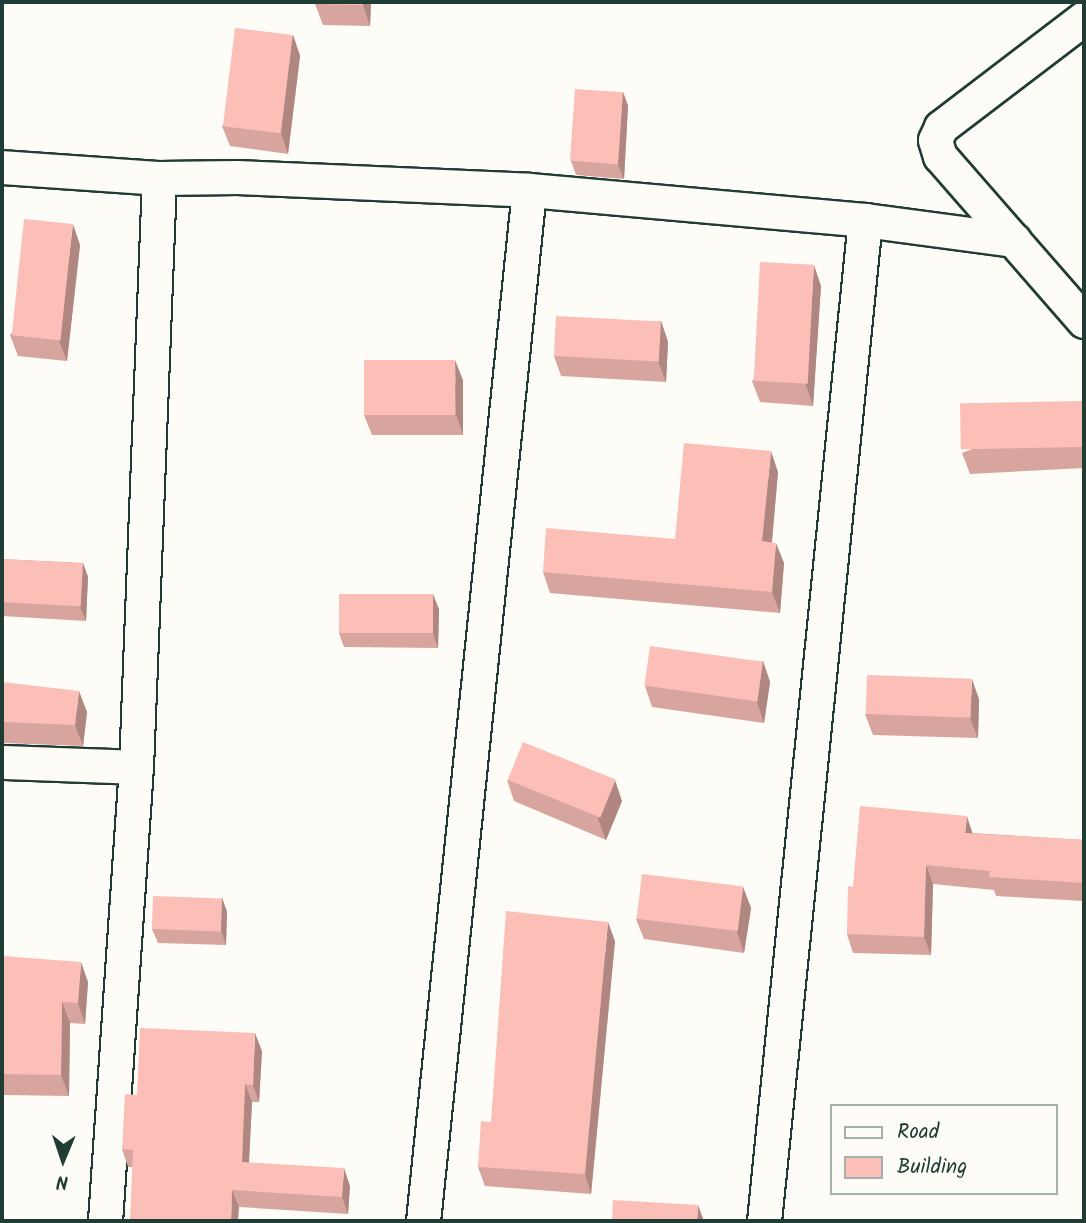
<!DOCTYPE html>
<html>
<head>
<meta charset="utf-8">
<style>
	body { margin:0 }
	#map { position:relative; width:1086px; height:1223px; overflow:hidden; background:#fdfcf7; font-family:Kalam,sans-serif }
	div>[style] { position:absolute }
	.roads { filter:drop-shadow(2px 0 #1f3d34) drop-shadow(-2px 0 #1f3d34) drop-shadow(0 2px #1f3d34) drop-shadow(0 -2px #1f3d34) }
	.street>* { height:33px; margin:-16.5px; padding:0 16.5px; transform-origin:16.5px; border-radius:16.5px; background:#fdfcf7 }
	.wall>* { inset:0; background:#d8a49e }
	.shaded-wall>* { inset:0; background:#b08681 }
	.building>* { inset:0; background:#fbbfb8; transform-origin:0 0 }
	span { translate:-50% -50%; white-space:nowrap; text-align:center; line-height:1.15; -webkit-text-stroke:6px #fdfcf7; paint-order:stroke }
	.frame { position:absolute; inset:0; border:4px solid #1f3d34; pointer-events:none }
	.legend { position:absolute; left:830px; top:1104px; width:228px; height:91px; box-sizing:border-box; background:#fdfcf7; border:2px solid #a4b0a9; margin:0; padding:9px 12px; list-style:none; font-size:21px; color:#1f3d34 }
	.legend li { display:flex; align-items:center; gap:14px; height:35px }
	.legend b { width:35px; border:2px solid #a4b0a9 }
	.north { position:absolute; left:28px; top:1125px; width:70px; height:70px; -webkit-text-stroke:5px #fdfcf7; paint-order:stroke; rotate:182deg; font-size:19px; font-weight:700; line-height:28px; text-align:center; color:#1f3d34 }
	.north::after { content:''; display:block; margin:auto; width:24px; height:32px; background:#1f3d34; clip-path:polygon(50% 0,100% 100%,50% 72%,0 100%) }
</style>
</head>
<body>
<div id="map">
	<div class="roads">
		<div class="street">
			<i style="left:1084px;top:18px;width:180px;rotate:142.7deg"></i>
			<i style="left:941px;top:127px;width:14px;rotate:115deg"></i>
			<i style="left:935px;top:140px;width:17px;rotate:73deg"></i>
			<i style="left:940px;top:156px;width:219px;rotate:48.9deg"></i>
			<i style="left:2px;top:167px;width:157px;rotate:4deg"></i>
			<i style="left:2px;top:762px;width:134px;rotate:2.1deg"></i>
			<i style="left:105px;top:1221px;width:455px;rotate:-86.1deg"></i>
			<i style="left:136px;top:767px;width:589px;rotate:-87.76deg"></i>
			<i style="left:159px;top:178px;width:78px;rotate:-0.7deg"></i>
			<i style="left:237px;top:177px;width:292px;rotate:2.5deg"></i>
			<i style="left:529px;top:190px;width:337px;rotate:5.1deg"></i>
			<i style="left:423px;top:1221px;width:1036px;rotate:-84.13deg"></i>
			<i style="left:764px;top:1221px;width:1006px;rotate:-84.24deg"></i>
			<i style="left:865px;top:220px;width:150px;rotate:7.6deg"></i>
		</div>
	</div>
	<div class="wall">
		<i style="clip-path:polygon(371px 2px,370px 26px,323px 25px,315px 4px)"></i>
		<i style="clip-path:polygon(293px 35px,300px 56px,288px 154px,230px 146px,222px 126px)"></i>
		<i style="clip-path:polygon(623px 92px,628px 106px,624px 179px,576px 175px,571px 161px)"></i>
		<i style="clip-path:polygon(80px 245px,67px 361px,18px 356px,10px 335px)"></i>
		<i style="clip-path:polygon(821px 286px,813px 406px,760px 402px,752px 381px)"></i>
		<i style="clip-path:polygon(661px 321px,668px 342px,666px 382px,561px 376px,554px 356px)"></i>
		<i style="clip-path:polygon(463px 380px,463px 435px,372px 435px,364px 415px)"></i>
		<i style="clip-path:polygon(1084px 405px,1084px 468px,970px 474px,962px 453px)"></i>
		<i style="clip-path:polygon(778px 472px,772px 542px,784px 563px,780px 613px,550px 593px,543px 572px,675px 539px)"></i>
		<i style="clip-path:polygon(2px 559px,83px 563px,88px 577px,86px 621px,2px 616px)"></i>
		<i style="clip-path:polygon(439px 609px,438px 648px,344px 647px,339px 633px)"></i>
		<i style="clip-path:polygon(763px 661px,770px 682px,764px 723px,652px 707px,645px 686px)"></i>
		<i style="clip-path:polygon(2px 682px,87px 712px,83px 746px,2px 743px)"></i>
		<i style="clip-path:polygon(979px 699px,978px 738px,873px 735px,865px 714px)"></i>
		<i style="clip-path:polygon(507px 780px,622px 801px,606px 840px,514px 801px)"></i>
		<i style="clip-path:polygon(973px 833px,1084px 840px,1084px 901px,996px 896px,994px 890px,933px 884px,931px 955px,853px 953px,847px 934px,853px 887px)"></i>
		<i style="clip-path:polygon(743px 887px,751px 908px,744px 953px,644px 939px,636px 919px)"></i>
		<i style="clip-path:polygon(222px 898px,227px 912px,226px 945px,158px 943px,152px 929px)"></i>
		<i style="clip-path:polygon(615px 941px,591px 1194px,485px 1186px,478px 1167px,491px 1122px)"></i>
		<i style="clip-path:polygon(2px 956px,88px 982px,85px 1024px,70px 1023px,69px 1096px,2px 1095px)"></i>
		<i style="clip-path:polygon(262px 1051px,259px 1102px,252px 1102px,249px 1163px,350px 1186px,348px 1214px,239px 1207px,132px 1167px,128px 1167px,122px 1149px)"></i>
	</div>
	<div class="shaded-wall">
		<i style="clip-path:polygon(363px 2px,371px 2px,370px 26px,363px 5px)"></i>
		<i style="clip-path:polygon(293px 35px,300px 56px,288px 154px,281px 133px)"></i>
		<i style="clip-path:polygon(623px 92px,628px 106px,624px 179px,618px 165px)"></i>
		<i style="clip-path:polygon(73px 224px,80px 245px,67px 361px,59px 341px)"></i>
		<i style="clip-path:polygon(814px 265px,821px 286px,813px 406px,806px 385px)"></i>
		<i style="clip-path:polygon(661px 321px,668px 342px,666px 382px,658px 361px)"></i>
		<i style="clip-path:polygon(455px 360px,463px 380px,463px 435px,456px 414px)"></i>
		<i style="clip-path:polygon(771px 451px,778px 472px,770px 562px,762px 541px)"></i>
		<i style="clip-path:polygon(776px 543px,784px 563px,780px 613px,772px 592px)"></i>
		<i style="clip-path:polygon(83px 563px,88px 577px,86px 621px,80px 607px)"></i>
		<i style="clip-path:polygon(433px 594px,439px 609px,438px 648px,433px 634px)"></i>
		<i style="clip-path:polygon(763px 661px,770px 682px,764px 723px,757px 702px)"></i>
		<i style="clip-path:polygon(972px 679px,979px 699px,978px 738px,970px 718px)"></i>
		<i style="clip-path:polygon(79px 691px,87px 712px,83px 746px,75px 725px)"></i>
		<i style="clip-path:polygon(615px 780px,622px 801px,606px 840px,598px 819px)"></i>
		<i style="clip-path:polygon(967px 816px,973px 835px,965px 833px)"></i>
		<i style="clip-path:polygon(926px 865px,933px 884px,931px 955px,924px 937px)"></i>
		<i style="clip-path:polygon(743px 887px,751px 908px,744px 953px,737px 932px)"></i>
		<i style="clip-path:polygon(222px 898px,227px 912px,226px 945px,221px 931px)"></i>
		<i style="clip-path:polygon(608px 922px,615px 941px,591px 1194px,585px 1174px)"></i>
		<i style="clip-path:polygon(81px 962px,88px 982px,85px 1024px,78px 1003px)"></i>
		<i style="clip-path:polygon(62px 1002px,70px 1023px,69px 1096px,61px 1075px)"></i>
		<i style="clip-path:polygon(255px 1033px,262px 1051px,259px 1102px,253px 1085px)"></i>
		<i style="clip-path:polygon(245px 1084px,252px 1102px,248px 1180px,242px 1162px)"></i>
		<i style="clip-path:polygon(344px 1168px,350px 1186px,348px 1214px,342px 1197px)"></i>
		<i style="clip-path:polygon(232px 1190px,239px 1207px,238px 1221px,231px 1221px)"></i>
		<i style="clip-path:polygon(698px 1205px,704px 1221px,697px 1221px)"></i>
	</div>
	<div class="building">
		<i style="clip-path:polygon(315px 2px,363px 2px,363px 5px,315px 4px)"></i>
		<i style="left:235px;top:28px;width:58px;height:99px;rotate:7deg"></i>
		<i style="left:575px;top:89px;width:48px;height:72px;rotate:4deg"></i>
		<i style="left:24px;top:219px;width:49px;height:117px;rotate:6deg"></i>
		<i style="left:760px;top:262px;width:54px;height:119px;rotate:3deg"></i>
		<i style="left:556px;top:316px;width:105px;height:40px;rotate:3deg"></i>
		<i style="left:364px;top:360px;width:91px;height:55px"></i>
		<i style="left:1083px;top:401px;width:46px;height:123px;rotate:89deg"></i>
		<i style="clip-path:polygon(684px 443px,771px 451px,762px 541px,776px 543px,772px 592px,543px 572px,546px 528px,675px 539px)"></i>
		<i style="left:2px;top:559px;width:81px;height:43px;rotate:3deg"></i>
		<i style="left:339px;top:594px;width:94px;height:39px"></i>
		<i style="left:650px;top:646px;width:114px;height:40px;rotate:8deg"></i>
		<i style="left:867px;top:675px;width:105px;height:39px;rotate:2deg"></i>
		<i style="clip-path:polygon(2px 682px,79px 691px,75px 725px,2px 722px)"></i>
		<i style="left:523px;top:742px;width:100px;height:41px;rotate:22deg"></i>
		<i style="clip-path:polygon(860px 806px,967px 816px,965px 833px,1084px 840px,1084px 883px,989px 877px,990px 871px,926px 865px,924px 937px,847px 934px,848px 886px,853px 887px)"></i>
		<i style="left:642px;top:874px;width:102px;height:45px;rotate:7deg"></i>
		<i style="left:153px;top:896px;width:69px;height:33px;rotate:2deg"></i>
		<i style="clip-path:polygon(506px 911px,608px 922px,585px 1174px,478px 1167px,481px 1121px,491px 1122px)"></i>
		<i style="clip-path:polygon(2px 956px,81px 962px,78px 1003px,62px 1002px,61px 1075px,2px 1074px)"></i>
		<i style="clip-path:polygon(140px 1028px,255px 1033px,253px 1085px,245px 1084px,242px 1162px,344px 1168px,342px 1197px,232px 1190px,231px 1221px,130px 1221px,133px 1150px,122px 1149px,125px 1094px,137px 1095px)"></i>
		<i style="clip-path:polygon(613px 1200px,698px 1205px,697px 1221px,612px 1221px)"></i>
	</div>
	<div class="frame"></div>
	<ul class="legend">
	<li><b style="height:9px;background:#fdfcf7"></b>Road</li>
	<li><b style="height:19px;background:#fbbfb8"></b>Building</li>
	</ul>
	<div class="north">N</div>
</div>
</body>
</html>
